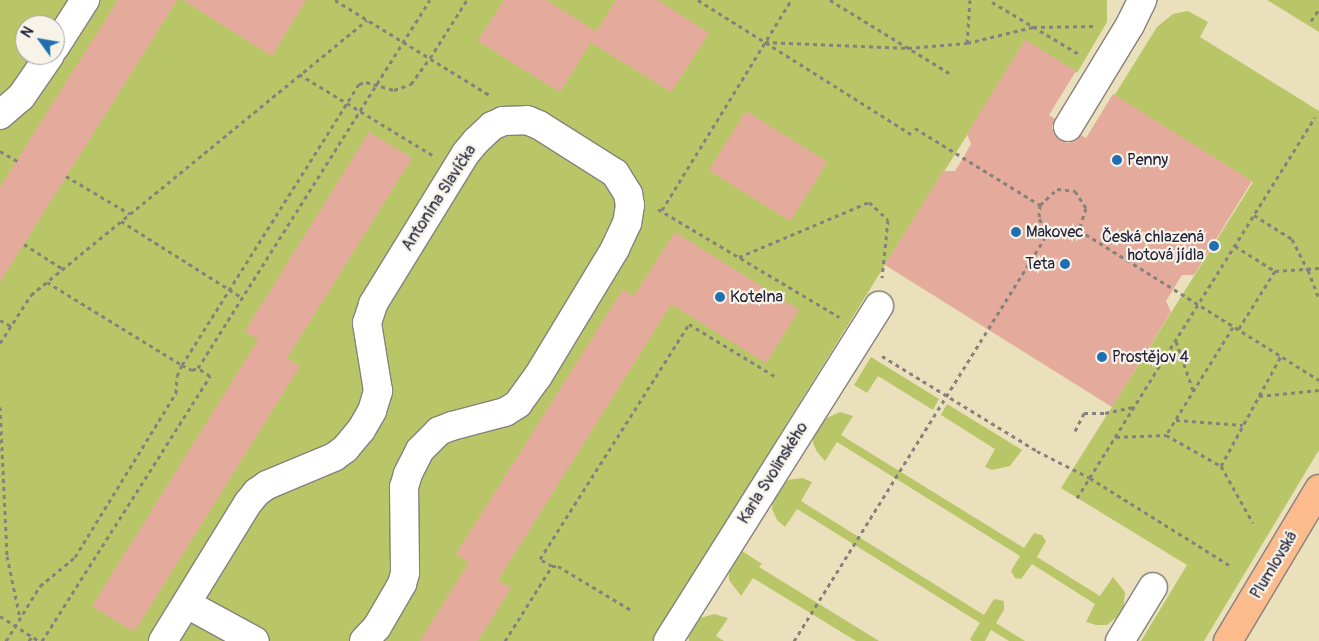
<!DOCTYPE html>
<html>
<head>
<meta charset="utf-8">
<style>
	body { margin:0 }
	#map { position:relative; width:1319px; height:641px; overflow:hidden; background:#ebe0bc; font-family:Pangolin,sans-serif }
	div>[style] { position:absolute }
	.green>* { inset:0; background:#b8c668 }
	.building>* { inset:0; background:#e4ab9c; transform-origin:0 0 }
	.path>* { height:3px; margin-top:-1.5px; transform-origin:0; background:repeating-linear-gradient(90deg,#86817c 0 4px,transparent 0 8px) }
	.roads { filter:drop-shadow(1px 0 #86817c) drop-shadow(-1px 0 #86817c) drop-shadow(0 1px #86817c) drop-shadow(0 -1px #86817c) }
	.minor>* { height:28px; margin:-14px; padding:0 14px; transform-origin:14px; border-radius:14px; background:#fff }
	.major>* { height:28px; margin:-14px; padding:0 14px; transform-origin:14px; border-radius:14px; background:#fbbb8c }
	.dots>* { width:14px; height:14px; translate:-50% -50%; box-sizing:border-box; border:2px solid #f7f3e8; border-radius:50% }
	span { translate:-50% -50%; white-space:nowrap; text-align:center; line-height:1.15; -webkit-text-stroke:4.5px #f7f3e8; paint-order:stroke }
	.poi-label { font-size:16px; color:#22223b }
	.left { translate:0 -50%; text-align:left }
	.right { translate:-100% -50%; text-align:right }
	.street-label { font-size:16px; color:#22223b }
	.north { position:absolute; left:15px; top:15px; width:50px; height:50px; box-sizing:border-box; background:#f7f3e8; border:1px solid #a29fa3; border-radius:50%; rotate:302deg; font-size:14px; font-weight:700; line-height:20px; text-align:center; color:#22223b }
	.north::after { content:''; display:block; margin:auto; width:18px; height:22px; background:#1f6fb2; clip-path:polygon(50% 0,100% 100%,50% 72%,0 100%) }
</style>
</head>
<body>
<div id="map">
	<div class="green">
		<i style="clip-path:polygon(evenodd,0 0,1107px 0,1107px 22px,1077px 73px,1026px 42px,885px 265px,652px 641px,0 641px,0 0,25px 25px,55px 25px,55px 55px,25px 55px,25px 25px)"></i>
		<i style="clip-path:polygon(1267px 0,1319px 0,1319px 32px)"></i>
		<i style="clip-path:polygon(1188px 11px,1208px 22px,1200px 37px,1319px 111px,1319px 450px,1204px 641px,1141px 641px,1187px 565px,1061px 488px,1253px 182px,1114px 96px,1157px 27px,1173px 14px)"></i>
		<i style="clip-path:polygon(871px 357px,939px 399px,933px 410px,878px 376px,867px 393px,854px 385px)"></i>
		<i style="clip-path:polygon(947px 404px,1022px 450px,1010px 466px,992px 470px,985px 467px,995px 449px,941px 415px)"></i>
		<i style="clip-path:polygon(840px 412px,853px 416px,841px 435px,1024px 548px,1034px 533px,1042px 535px,1046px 541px,1037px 557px,1100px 596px,1113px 577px,1125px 592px,1123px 612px,1107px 625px,1096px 625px,1086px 622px,1095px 604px,1032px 564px,1021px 579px,1015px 578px,1011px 571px,1020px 556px,837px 442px,825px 461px,817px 452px,813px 443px,814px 431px,820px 421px)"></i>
		<i style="clip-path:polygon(802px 478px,812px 482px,801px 501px,984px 615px,994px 599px,1004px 601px,1004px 610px,996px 623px,1025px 641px,1009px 641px,991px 630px,985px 641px,972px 641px,970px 639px,980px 623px,797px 509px,785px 527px,777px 520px,772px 509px,773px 496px,779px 486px,788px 480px)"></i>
		<i style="clip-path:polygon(742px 551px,762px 564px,759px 567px,879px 641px,856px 641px,753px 578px,741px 596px,729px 580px,729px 568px)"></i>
		<i style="clip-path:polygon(714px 614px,728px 618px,716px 636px,724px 641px,689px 641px,688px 634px,697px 619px)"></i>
	</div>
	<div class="building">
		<i style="clip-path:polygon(118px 0,177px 0,0 282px,0 187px)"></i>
		<i style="clip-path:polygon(183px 0,306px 0,272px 56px)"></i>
		<i style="clip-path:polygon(504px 0,546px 0,597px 32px,560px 92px,478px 41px)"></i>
		<i style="clip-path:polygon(616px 0,657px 0,709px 33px,671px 92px,590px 42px)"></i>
		<i style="clip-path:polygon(1025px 40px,1076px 71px,1049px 115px,1055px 119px,1052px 127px,1054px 134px,1060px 140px,1068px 143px,1076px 140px,1081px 135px,1086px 138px,1113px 94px,1252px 181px,1194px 275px,1182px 275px,1166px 301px,1171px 312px,1112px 407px,885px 265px,943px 171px,955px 171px,963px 158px,971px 144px,967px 134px)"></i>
		<i style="left:746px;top:111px;width:96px;height:70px;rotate:32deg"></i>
		<i style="clip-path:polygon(369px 132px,412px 158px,287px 358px,300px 366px,134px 632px,92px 606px,258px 340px,245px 331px)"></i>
		<i style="clip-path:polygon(675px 232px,799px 310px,766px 363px,671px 304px,498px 580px,511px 588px,478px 641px,420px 641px,469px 562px,456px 554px,623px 289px,634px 296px)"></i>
	</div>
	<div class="path">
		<i style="left:335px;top:0;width:183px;rotate:31.6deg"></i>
		<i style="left:698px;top:0;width:252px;rotate:32.2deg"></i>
		<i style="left:830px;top:0;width:140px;rotate:31.5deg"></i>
		<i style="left:992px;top:2px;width:101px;rotate:30.9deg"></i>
		<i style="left:1311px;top:21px;width:14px;rotate:-56deg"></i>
		<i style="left:765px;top:42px;width:143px;rotate:2.4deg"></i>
		<i style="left:908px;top:48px;width:59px;rotate:-4.8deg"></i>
		<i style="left:967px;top:43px;width:68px;rotate:-13.6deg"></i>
		<i style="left:1033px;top:27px;width:64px;rotate:-0.9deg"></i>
		<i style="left:967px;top:43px;width:43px;rotate:-86deg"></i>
		<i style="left:299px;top:74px;width:156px;rotate:31.3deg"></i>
		<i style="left:915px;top:128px;width:147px;rotate:31.6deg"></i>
		<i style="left:1040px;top:205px;width:14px;rotate:94deg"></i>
		<i style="left:1039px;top:219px;width:16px;rotate:52deg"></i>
		<i style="left:1049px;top:232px;width:18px;rotate:13deg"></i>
		<i style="left:1067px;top:236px;width:13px;rotate:-27deg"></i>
		<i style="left:1079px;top:230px;width:283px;rotate:32deg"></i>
		<i style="left:0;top:151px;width:20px;rotate:30deg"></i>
		<i style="left:66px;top:176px;width:74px;rotate:30.7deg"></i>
		<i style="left:1040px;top:205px;width:23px;rotate:-43deg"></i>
		<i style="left:1057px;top:189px;width:18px;rotate:6deg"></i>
		<i style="left:1075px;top:191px;width:20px;rotate:57deg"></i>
		<i style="left:1086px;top:208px;width:23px;rotate:108deg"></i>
		<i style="left:658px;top:209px;width:211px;rotate:30.8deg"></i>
		<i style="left:662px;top:210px;width:246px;rotate:-58.4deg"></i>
		<i style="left:1254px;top:215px;width:45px;rotate:32.3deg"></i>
		<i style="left:1292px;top:239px;width:35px;rotate:63deg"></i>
		<i style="left:1308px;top:270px;width:31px;rotate:69deg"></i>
		<i style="left:121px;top:221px;width:144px;rotate:32.3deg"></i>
		<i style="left:24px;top:244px;width:46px;rotate:32.7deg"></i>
		<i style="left:1235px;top:246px;width:47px;rotate:32deg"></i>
		<i style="left:1275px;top:271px;width:70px;rotate:122.1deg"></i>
		<i style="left:739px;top:257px;width:141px;rotate:-22.9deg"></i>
		<i style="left:869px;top:202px;width:26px;rotate:43deg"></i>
		<i style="left:888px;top:220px;width:58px;rotate:95.9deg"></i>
		<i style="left:1275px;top:271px;width:44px;rotate:-3.9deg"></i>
		<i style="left:47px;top:282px;width:158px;rotate:31.6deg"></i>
		<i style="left:182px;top:365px;width:11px;rotate:27deg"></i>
		<i style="left:192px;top:370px;width:6px;rotate:-18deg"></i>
		<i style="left:0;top:320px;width:13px;rotate:29deg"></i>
		<i style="left:1233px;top:327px;width:127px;rotate:121.8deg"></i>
		<i style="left:1166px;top:435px;width:63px;rotate:29.4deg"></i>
		<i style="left:1221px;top:466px;width:125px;rotate:-61.4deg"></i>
		<i style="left:1176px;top:341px;width:52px;rotate:70.9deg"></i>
		<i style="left:0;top:343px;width:57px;rotate:-57.1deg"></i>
		<i style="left:31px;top:295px;width:434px;rotate:-39.3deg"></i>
		<i style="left:882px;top:356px;width:182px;rotate:31.5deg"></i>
		<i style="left:1037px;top:451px;width:59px;rotate:27deg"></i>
		<i style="left:1090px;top:478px;width:164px;rotate:32deg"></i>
		<i style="left:1259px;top:396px;width:60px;rotate:-5.7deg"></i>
		<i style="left:0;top:407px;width:149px;rotate:87.3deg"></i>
		<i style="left:7px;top:556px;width:63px;rotate:78.2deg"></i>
		<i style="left:1176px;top:420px;width:67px;rotate:4.3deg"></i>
		<i style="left:1075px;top:431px;width:20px;rotate:-63deg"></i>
		<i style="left:1084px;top:413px;width:21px"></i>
		<i style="left:1105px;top:413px;width:30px;rotate:-12deg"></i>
		<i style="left:1116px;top:437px;width:50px;rotate:-2.3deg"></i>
		<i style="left:1221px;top:466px;width:65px;rotate:60.7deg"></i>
		<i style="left:1077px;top:498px;width:449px;rotate:-58deg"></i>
		<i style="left:552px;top:566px;width:6px"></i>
		<i style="left:558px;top:566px;width:85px;rotate:31.1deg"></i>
		<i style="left:0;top:616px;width:46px;rotate:32.7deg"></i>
		<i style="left:6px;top:641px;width:65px;rotate:-58.3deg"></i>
		<i style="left:40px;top:586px;width:45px;rotate:-39.6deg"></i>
		<i style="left:75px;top:557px;width:193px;rotate:-58.4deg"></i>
		<i style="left:176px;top:393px;width:17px;rotate:-87deg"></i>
		<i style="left:177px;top:376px;width:12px;rotate:-66deg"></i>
		<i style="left:182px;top:365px;width:332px;rotate:-57.8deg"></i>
		<i style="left:359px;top:84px;width:7px;rotate:-16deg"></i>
		<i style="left:366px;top:82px;width:29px;rotate:16deg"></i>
		<i style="left:394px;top:90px;width:18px;rotate:-19deg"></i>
		<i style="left:411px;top:84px;width:32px;rotate:-54deg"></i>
		<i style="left:430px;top:58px;width:69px;rotate:-57.5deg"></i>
		<i style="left:29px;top:641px;width:6px;rotate:-59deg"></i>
		<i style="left:42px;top:641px;width:314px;rotate:-57.6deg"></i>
		<i style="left:210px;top:376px;width:14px;rotate:-146deg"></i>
		<i style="left:198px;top:368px;width:435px;rotate:-57.8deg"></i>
		<i style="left:505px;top:641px;width:89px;rotate:-57.9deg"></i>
		<i style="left:552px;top:566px;width:14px;rotate:-150deg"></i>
		<i style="left:540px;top:559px;width:278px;rotate:-57.6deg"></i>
		<i style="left:689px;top:324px;width:102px;rotate:31.3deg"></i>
		<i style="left:794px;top:641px;width:482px;rotate:-58.1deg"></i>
	</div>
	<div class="roads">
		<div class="minor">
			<i style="left:55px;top:47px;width:56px;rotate:-57.4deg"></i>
			<i style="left:0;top:115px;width:28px;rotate:-41deg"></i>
			<i style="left:21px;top:97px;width:51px;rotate:-55.4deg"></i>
			<i style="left:1068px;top:127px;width:119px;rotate:-58.7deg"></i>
			<i style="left:1130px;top:25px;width:28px;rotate:-64deg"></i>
			<i style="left:187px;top:604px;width:77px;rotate:28.6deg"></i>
			<i style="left:163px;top:641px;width:162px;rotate:-58.4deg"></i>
			<i style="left:248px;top:503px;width:14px;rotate:-51deg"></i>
			<i style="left:257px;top:492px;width:12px;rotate:-35deg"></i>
			<i style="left:267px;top:485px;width:73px;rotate:-22.7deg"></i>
			<i style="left:334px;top:457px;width:14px;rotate:-36deg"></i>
			<i style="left:345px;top:449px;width:25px;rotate:-50deg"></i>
			<i style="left:361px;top:430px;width:22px;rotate:-60deg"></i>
			<i style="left:372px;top:411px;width:21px;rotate:-73deg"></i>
			<i style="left:378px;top:391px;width:69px;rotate:-99.2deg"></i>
			<i style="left:367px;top:323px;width:20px;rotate:-72deg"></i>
			<i style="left:373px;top:304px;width:177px;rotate:-58.4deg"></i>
			<i style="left:466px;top:153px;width:16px;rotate:-50deg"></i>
			<i style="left:476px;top:141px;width:22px;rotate:-43deg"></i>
			<i style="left:492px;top:126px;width:12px;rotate:-24deg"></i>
			<i style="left:503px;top:121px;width:24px;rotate:-2deg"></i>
			<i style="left:527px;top:120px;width:13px;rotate:23deg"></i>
			<i style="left:539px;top:125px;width:90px;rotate:32.3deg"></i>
			<i style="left:615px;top:173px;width:25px;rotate:58deg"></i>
			<i style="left:628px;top:194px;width:11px;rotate:80deg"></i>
			<i style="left:630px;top:205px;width:18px;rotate:99deg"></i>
			<i style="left:627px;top:223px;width:29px;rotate:115deg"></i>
			<i style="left:615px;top:249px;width:149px;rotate:121.2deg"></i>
			<i style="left:538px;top:376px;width:34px;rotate:126deg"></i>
			<i style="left:518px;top:404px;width:15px;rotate:148deg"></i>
			<i style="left:505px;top:412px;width:55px;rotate:165.2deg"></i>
			<i style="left:452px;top:426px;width:14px;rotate:159deg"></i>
			<i style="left:439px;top:431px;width:27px;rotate:135deg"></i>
			<i style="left:420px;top:450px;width:27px;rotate:117deg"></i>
			<i style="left:408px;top:474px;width:14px;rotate:107deg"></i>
			<i style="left:404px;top:487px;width:86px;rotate:89.3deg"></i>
			<i style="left:405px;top:573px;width:11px;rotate:105deg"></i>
			<i style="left:402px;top:584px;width:50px;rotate:120.2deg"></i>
			<i style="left:377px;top:627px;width:19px;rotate:133deg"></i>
			<i style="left:668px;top:641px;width:396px;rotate:-57.8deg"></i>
			<i style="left:1120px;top:641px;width:63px;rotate:-58.6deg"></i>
		</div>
		<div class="major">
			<i style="left:1228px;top:641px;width:177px;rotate:-59.1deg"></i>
		</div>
	</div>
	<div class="dots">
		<i style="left:1117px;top:160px;background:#1f6fb2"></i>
		<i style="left:1016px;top:232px;background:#1f6fb2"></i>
		<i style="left:1214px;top:246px;background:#1f6fb2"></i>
		<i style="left:1065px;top:264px;background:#1f6fb2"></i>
		<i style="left:720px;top:297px;background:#1f6fb2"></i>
		<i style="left:1102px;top:357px;background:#1f6fb2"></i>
	</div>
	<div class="poi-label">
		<span class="left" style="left:1127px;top:160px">Penny</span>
		<span class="left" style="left:1026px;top:232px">Makovec</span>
		<span class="right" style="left:1204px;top:246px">Česká chlazená<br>hotová jídla</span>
		<span class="right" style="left:1055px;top:264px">Teta</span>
		<span class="left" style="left:730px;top:297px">Kotelna</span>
		<span class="left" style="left:1112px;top:357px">Prostějov 4</span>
	</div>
	<div class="street-label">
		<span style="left:439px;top:198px;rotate:-57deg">Antonína Slavíčka</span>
		<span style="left:773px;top:473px;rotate:-58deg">Karla Svolinského</span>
		<span style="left:1274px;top:565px;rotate:-59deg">Plumlovská</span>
	</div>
	<div class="north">N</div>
</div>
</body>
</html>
